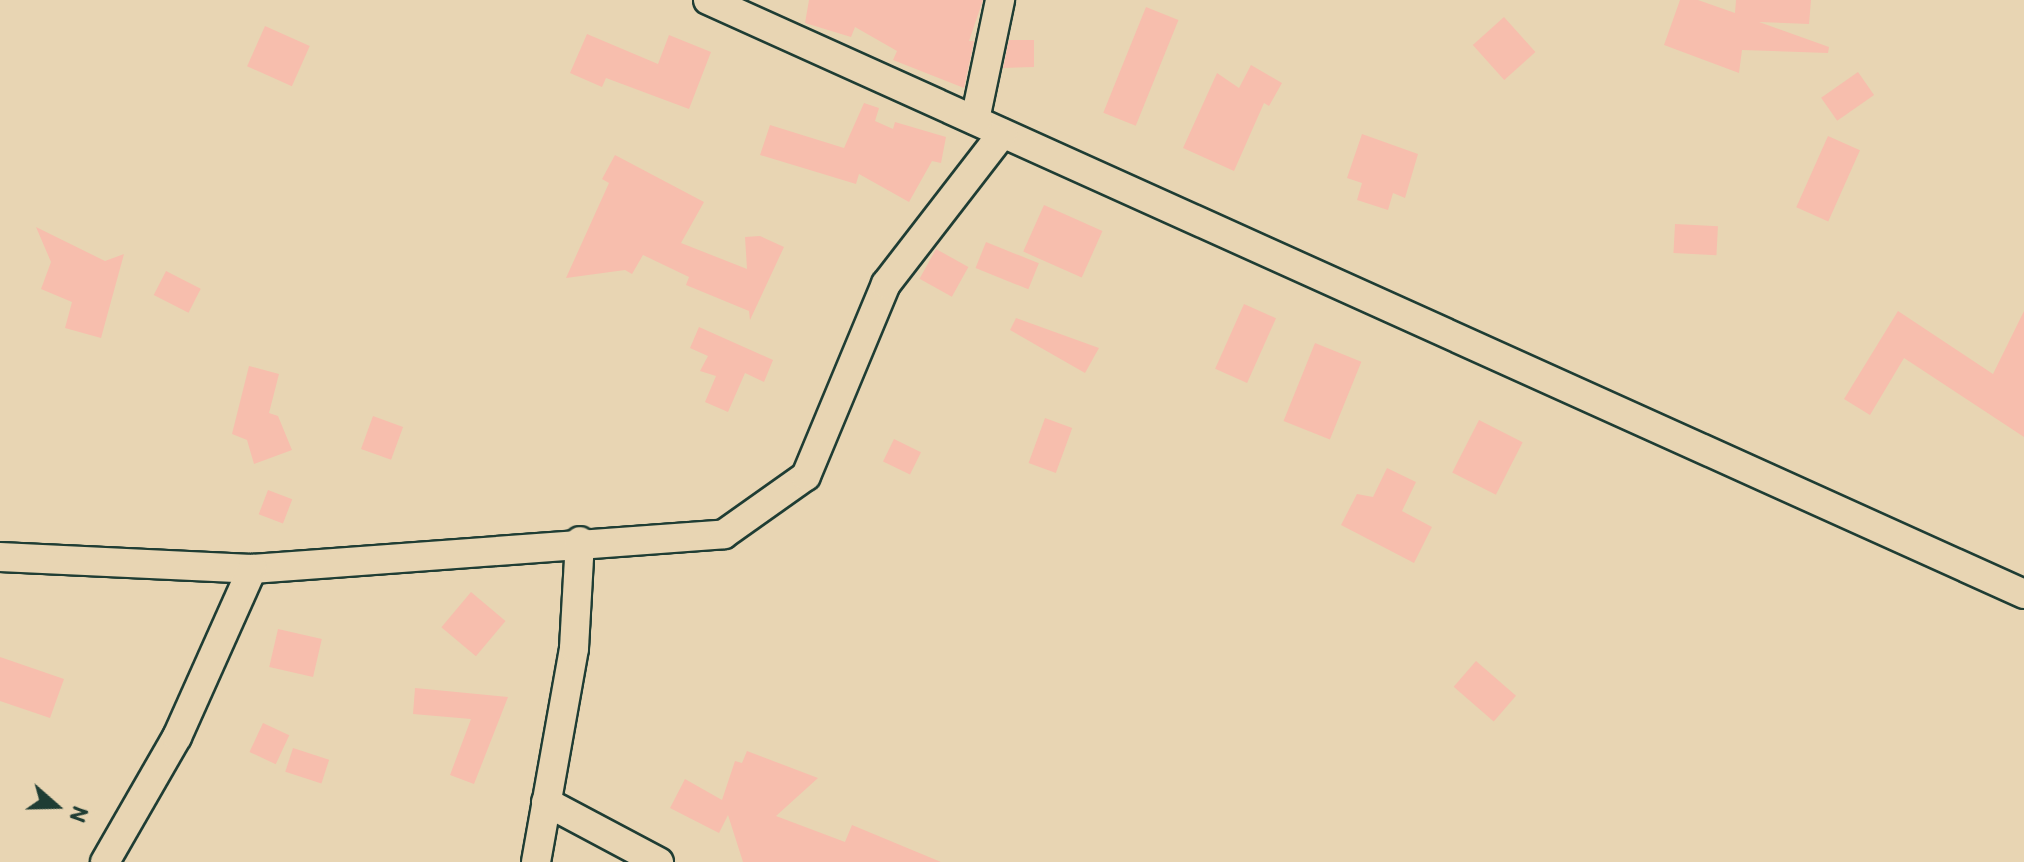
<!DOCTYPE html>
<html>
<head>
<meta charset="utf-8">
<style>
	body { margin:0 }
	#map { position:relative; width:2024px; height:862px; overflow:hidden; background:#e8d5b3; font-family:Itim,sans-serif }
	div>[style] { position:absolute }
	.building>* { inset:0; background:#f7bead; transform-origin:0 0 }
	.roads { filter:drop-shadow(2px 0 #1f3d34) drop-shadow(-2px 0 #1f3d34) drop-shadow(0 2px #1f3d34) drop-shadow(0 -2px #1f3d34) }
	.street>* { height:28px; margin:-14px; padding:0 14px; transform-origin:14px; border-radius:14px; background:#e8d5b3 }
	span { translate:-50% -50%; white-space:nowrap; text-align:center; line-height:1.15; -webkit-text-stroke:6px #e8d5b3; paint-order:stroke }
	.north { position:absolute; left:16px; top:766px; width:80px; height:80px; -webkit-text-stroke:6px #e8d5b3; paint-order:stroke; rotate:110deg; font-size:22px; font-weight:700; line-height:32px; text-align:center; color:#1f3d34 }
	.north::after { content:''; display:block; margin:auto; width:28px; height:36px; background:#1f3d34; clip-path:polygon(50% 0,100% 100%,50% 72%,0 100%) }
</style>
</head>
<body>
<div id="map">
	<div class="building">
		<i style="clip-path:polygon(809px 0,983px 0,969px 41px,974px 41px,964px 88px,893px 60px,897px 51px,855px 27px,851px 37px,805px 23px)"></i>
		<i style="clip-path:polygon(1680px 0,1698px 0,1735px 13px,1736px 0,1811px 0,1809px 24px,1759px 22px,1829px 47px,1828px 53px,1742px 50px,1739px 73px,1664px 45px)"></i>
		<i style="left:1146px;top:7px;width:35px;height:114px;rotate:22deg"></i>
		<i style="left:1504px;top:17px;width:47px;height:42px;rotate:48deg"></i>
		<i style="left:265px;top:26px;width:49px;height:44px;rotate:24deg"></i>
		<i style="clip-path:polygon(587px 34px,658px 64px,669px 35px,711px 52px,689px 109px,606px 78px,602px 87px,570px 73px)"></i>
		<i style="clip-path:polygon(1009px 40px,1034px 40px,1034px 67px,1003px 68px)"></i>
		<i style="clip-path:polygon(1251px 65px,1282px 83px,1269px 106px,1264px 103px,1234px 171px,1183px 148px,1217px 73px,1239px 88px)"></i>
		<i style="left:1858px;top:72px;width:28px;height:45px;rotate:55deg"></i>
		<i style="clip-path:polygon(864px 103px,879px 108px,875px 121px,893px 129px,895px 122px,946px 137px,941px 163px,932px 161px,909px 202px,859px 174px,856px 184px,760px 155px,770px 125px,844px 148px)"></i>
		<i style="clip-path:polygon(1362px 134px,1418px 154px,1405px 198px,1393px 193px,1388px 210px,1357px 200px,1362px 183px,1347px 178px)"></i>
		<i style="left:1828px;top:136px;width:35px;height:78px;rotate:24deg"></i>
		<i style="clip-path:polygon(615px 155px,704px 202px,681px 243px,747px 269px,745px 237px,760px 236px,784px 247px,750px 320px,749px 311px,686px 285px,689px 277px,643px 255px,632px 274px,625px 270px,566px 278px,609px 183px,602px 179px)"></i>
		<i style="left:1044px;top:205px;width:64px;height:51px;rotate:24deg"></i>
		<i style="left:1675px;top:224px;width:43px;height:29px;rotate:3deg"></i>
		<i style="clip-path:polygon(36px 227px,105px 261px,124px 254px,101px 338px,65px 328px,72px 302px,41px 289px,51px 262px)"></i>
		<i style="left:986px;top:242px;width:57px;height:28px;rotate:22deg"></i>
		<i style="left:936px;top:249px;width:37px;height:34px;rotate:29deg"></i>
		<i style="left:166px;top:271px;width:39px;height:27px;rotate:27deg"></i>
		<i style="left:1244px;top:304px;width:35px;height:71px;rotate:24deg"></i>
		<i style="clip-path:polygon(1898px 311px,1993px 374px,2024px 311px,2024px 437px,1904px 358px,1870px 415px,1844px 399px)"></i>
		<i style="clip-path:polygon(1016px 318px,1099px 348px,1085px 373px,1010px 330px)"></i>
		<i style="clip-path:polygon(699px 327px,773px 360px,764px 382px,745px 373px,728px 412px,705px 402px,716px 376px,700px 371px,708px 356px,690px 348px)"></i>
		<i style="left:1315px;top:343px;width:50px;height:84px;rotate:22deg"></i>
		<i style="clip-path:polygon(249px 366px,279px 374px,269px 413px,278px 416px,292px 450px,254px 464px,247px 440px,232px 434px)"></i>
		<i style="left:373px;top:416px;width:32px;height:35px;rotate:20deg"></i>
		<i style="left:1045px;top:418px;width:29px;height:48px;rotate:20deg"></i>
		<i style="left:1479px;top:420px;width:49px;height:59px;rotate:27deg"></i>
		<i style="left:894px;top:439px;width:30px;height:25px;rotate:26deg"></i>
		<i style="clip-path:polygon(1387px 468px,1416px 482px,1402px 511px,1432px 527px,1414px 563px,1341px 525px,1357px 494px,1373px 497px)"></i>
		<i style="left:268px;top:490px;width:26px;height:26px;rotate:21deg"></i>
		<i style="left:471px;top:592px;width:45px;height:46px;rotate:40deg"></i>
		<i style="left:278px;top:629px;width:45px;height:39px;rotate:13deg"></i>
		<i style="clip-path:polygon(0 657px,64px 679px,50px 718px,0 701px)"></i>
		<i style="left:1476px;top:661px;width:53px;height:34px;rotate:41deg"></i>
		<i style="clip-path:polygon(415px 688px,508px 697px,474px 784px,450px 775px,471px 719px,413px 714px)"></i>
		<i style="left:263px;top:723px;width:29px;height:32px;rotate:25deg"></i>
		<i style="left:293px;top:748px;width:38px;height:25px;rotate:18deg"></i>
		<i style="clip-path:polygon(747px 751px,818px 778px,776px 816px,845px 842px,852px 825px,941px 862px,743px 862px,728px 815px,719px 833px,670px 808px,685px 779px,722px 800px,735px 761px,742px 763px)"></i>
	</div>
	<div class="roads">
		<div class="street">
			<i style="left:708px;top:0;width:1444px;rotate:24.29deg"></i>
			<i style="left:975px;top:120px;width:123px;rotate:-78.2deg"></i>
			<i style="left:0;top:557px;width:252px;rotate:2.7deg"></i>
			<i style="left:252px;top:569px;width:473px;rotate:-4.2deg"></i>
			<i style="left:724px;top:534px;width:100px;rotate:-35.3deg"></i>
			<i style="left:806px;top:476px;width:208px;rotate:-67.4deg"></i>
			<i style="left:886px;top:284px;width:190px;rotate:-52.3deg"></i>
			<i style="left:546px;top:802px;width:128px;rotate:28deg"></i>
			<i style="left:105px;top:862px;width:144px;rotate:-60.1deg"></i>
			<i style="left:177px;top:737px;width:184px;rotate:-65.9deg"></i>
			<i style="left:536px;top:862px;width:217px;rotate:-79.9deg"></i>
			<i style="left:574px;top:648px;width:107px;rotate:-86.8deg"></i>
		</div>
	</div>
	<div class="north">N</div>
</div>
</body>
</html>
